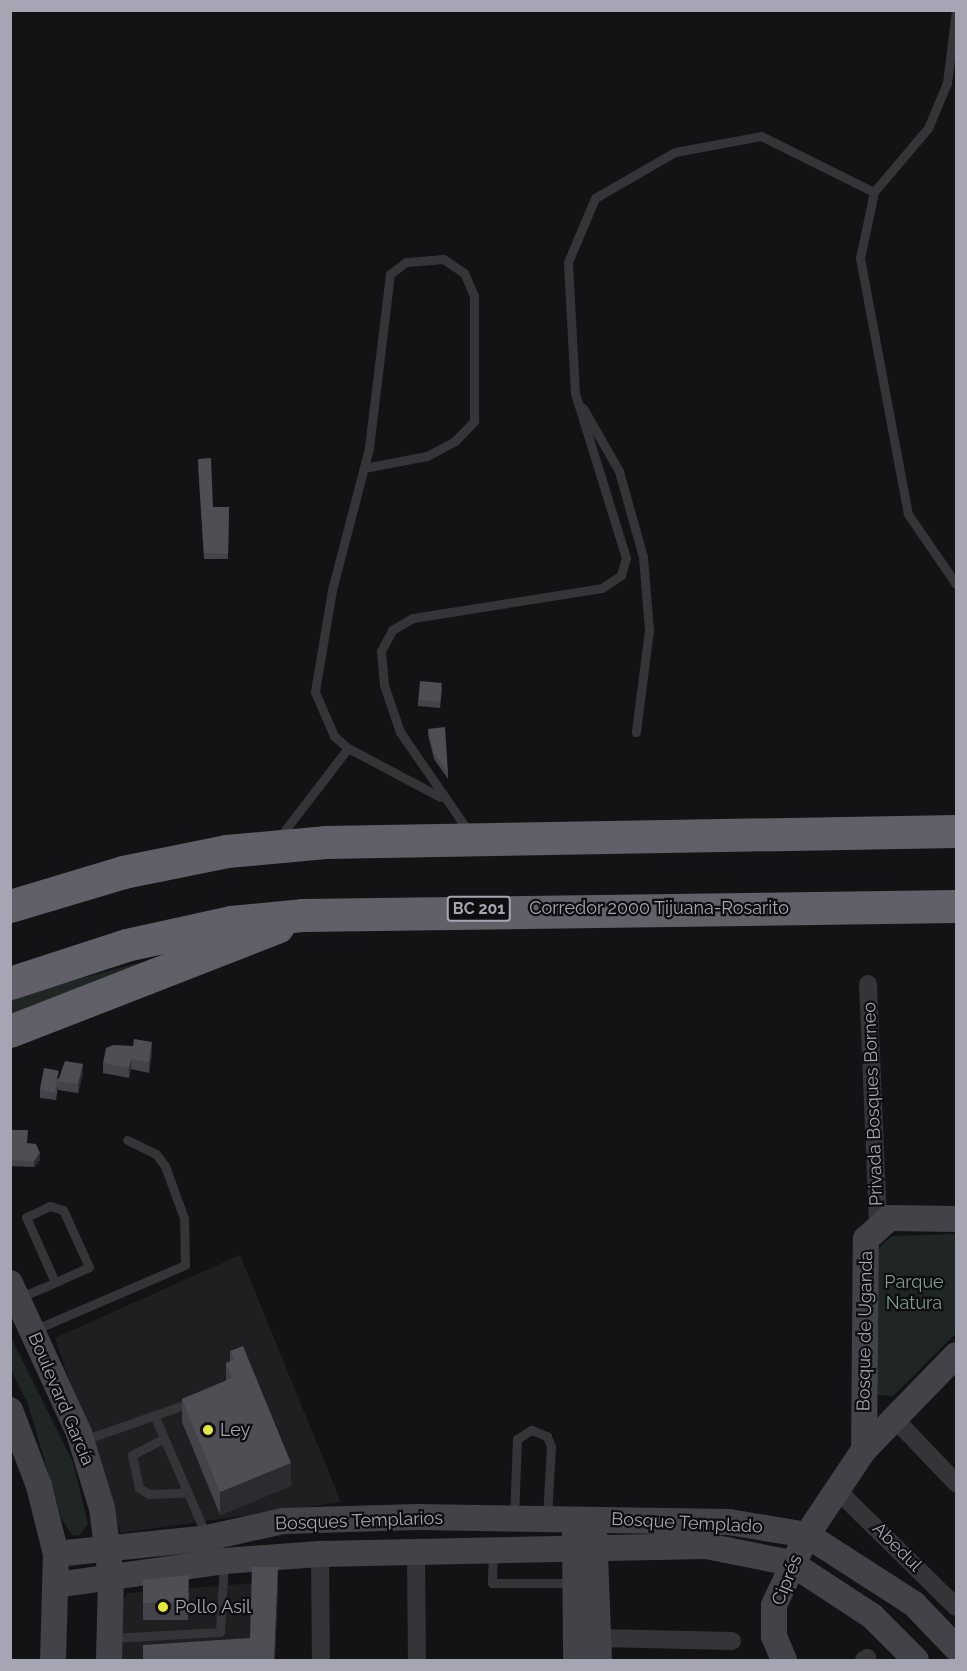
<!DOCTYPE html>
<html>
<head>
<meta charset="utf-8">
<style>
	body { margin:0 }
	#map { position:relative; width:967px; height:1671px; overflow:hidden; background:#131214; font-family:Raleway,sans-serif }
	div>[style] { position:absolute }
	.built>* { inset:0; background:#1f1e21 }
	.green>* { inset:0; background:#1f2623 }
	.lane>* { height:9px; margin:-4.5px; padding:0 4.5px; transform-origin:4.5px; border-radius:4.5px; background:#353439 }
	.street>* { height:18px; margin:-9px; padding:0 9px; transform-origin:9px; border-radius:9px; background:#353439 }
	.secondary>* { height:26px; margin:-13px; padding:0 13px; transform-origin:13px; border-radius:13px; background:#434249 }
	.highway>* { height:33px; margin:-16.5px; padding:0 16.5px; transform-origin:16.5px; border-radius:16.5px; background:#616069 }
	.wall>* { inset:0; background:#444349 }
	.shaded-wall>* { inset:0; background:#2c2b2f }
	.building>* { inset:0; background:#4f4e55; transform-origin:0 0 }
	.dots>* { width:16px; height:16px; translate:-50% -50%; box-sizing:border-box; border:3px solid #0e0d0f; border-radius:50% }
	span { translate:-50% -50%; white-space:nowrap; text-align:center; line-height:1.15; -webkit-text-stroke:4.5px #0e0d0f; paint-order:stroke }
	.shield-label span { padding:2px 4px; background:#0e0d0f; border:2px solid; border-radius:4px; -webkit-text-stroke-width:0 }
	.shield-label { font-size:16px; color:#a6a5b4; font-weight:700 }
	.street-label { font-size:18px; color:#a6a5b4 }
	.park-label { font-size:18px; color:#7c9e8b }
	.poi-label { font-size:18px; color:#a6a5b4 }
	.left { translate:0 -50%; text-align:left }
	.frame { position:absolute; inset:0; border:12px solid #a6a5b4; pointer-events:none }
</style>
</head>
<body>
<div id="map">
	<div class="built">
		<i style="clip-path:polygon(240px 1255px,341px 1502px,121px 1533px,55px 1338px)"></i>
		<i style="clip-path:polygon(278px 1581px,275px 1660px,121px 1660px,121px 1601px,128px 1593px)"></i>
	</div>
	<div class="green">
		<i style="clip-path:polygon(157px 958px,11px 1027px,11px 997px)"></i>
		<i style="clip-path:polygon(956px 1234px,956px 1333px,893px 1396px,876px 1395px,872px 1254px,892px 1236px)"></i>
		<i style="clip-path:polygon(11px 1337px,73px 1462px,88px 1524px,79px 1536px,72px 1535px,62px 1520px,28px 1404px,11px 1370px)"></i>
	</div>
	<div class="lane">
		<i style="left:956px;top:10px;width:74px;rotate:97deg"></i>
		<i style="left:947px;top:83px;width:49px;rotate:112.9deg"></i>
		<i style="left:928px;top:128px;width:84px;rotate:130.2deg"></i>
		<i style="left:874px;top:192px;width:67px;rotate:102deg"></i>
		<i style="left:860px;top:258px;width:260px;rotate:79.4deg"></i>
		<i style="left:908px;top:514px;width:85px;rotate:55.6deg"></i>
		<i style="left:583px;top:408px;width:73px;rotate:60.3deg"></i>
		<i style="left:619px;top:471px;width:89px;rotate:74.4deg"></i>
		<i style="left:643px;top:557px;width:73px;rotate:85.3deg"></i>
		<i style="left:649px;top:630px;width:103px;rotate:97.3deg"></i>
		<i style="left:364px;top:468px;width:64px;rotate:-10.8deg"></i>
		<i style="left:427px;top:456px;width:32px;rotate:-28deg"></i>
		<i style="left:455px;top:441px;width:28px;rotate:-46deg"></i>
		<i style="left:474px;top:421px;width:125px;rotate:-90deg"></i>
		<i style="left:474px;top:296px;width:25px;rotate:-113deg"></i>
		<i style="left:464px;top:273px;width:25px;rotate:-146deg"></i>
		<i style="left:443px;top:259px;width:37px;rotate:175deg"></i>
		<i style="left:406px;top:262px;width:20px;rotate:143deg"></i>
		<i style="left:390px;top:274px;width:175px;rotate:96.9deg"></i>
		<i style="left:369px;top:448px;width:147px;rotate:104.6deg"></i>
		<i style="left:332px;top:590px;width:103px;rotate:99.5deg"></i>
		<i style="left:315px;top:692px;width:48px;rotate:66.6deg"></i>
		<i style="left:334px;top:736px;width:18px;rotate:41deg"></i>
		<i style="left:348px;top:748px;width:104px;rotate:28deg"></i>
		<i style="left:469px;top:832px;width:121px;rotate:-124.6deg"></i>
		<i style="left:400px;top:732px;width:50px;rotate:-108.8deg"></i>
		<i style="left:384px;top:685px;width:34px;rotate:-95deg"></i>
		<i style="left:381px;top:651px;width:24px;rotate:-62deg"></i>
		<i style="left:392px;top:630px;width:24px;rotate:-30deg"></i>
		<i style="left:413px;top:618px;width:191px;rotate:-9deg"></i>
		<i style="left:602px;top:588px;width:23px;rotate:-34deg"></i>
		<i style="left:621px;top:575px;width:18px;rotate:-74deg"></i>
		<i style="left:626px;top:558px;width:173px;rotate:-107.2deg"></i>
		<i style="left:575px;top:393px;width:131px;rotate:-93.1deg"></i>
		<i style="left:568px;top:262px;width:69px;rotate:-67.1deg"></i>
		<i style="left:595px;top:198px;width:92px;rotate:-29.9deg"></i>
		<i style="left:675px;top:152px;width:87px;rotate:-10.5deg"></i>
		<i style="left:761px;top:136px;width:126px;rotate:26.4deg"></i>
		<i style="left:279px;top:838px;width:113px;rotate:-52.5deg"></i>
		<i style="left:20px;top:1297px;width:29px;rotate:-22deg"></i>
		<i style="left:47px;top:1286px;width:46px;rotate:-24.3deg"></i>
		<i style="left:89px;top:1267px;width:63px;rotate:-114.5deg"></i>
		<i style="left:63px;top:1210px;width:14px;rotate:-163deg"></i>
		<i style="left:50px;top:1206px;width:26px;rotate:155deg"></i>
		<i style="left:26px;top:1217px;width:71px;rotate:66deg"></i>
		<i style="left:34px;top:1330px;width:164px;rotate:-23.3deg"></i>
		<i style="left:185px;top:1265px;width:47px;rotate:-91.2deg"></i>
		<i style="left:184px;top:1218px;width:55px;rotate:-110.1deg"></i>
		<i style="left:165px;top:1166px;width:15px;rotate:-127deg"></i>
		<i style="left:156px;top:1154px;width:32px;rotate:-154deg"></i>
		<i style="left:154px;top:1415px;width:133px;rotate:66.5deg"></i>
		<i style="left:163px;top:1439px;width:35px;rotate:153deg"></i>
		<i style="left:132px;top:1455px;width:34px;rotate:78deg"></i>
		<i style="left:139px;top:1488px;width:12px;rotate:31deg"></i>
		<i style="left:149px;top:1494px;width:35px;rotate:-2deg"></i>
		<i style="left:84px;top:1440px;width:114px;rotate:-19.4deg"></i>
		<i style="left:514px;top:1517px;width:78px;rotate:-87.8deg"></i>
		<i style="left:517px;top:1439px;width:17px;rotate:-33deg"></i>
		<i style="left:531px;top:1430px;width:17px;rotate:21deg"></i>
		<i style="left:547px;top:1436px;width:12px;rotate:70deg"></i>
		<i style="left:551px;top:1447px;width:70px;rotate:93.3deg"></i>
		<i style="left:493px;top:1552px;width:31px;rotate:92deg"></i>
		<i style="left:492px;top:1583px;width:82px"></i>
		<i style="left:111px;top:1638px;width:109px;rotate:-3.2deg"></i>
		<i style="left:220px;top:1632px;width:69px;rotate:-86.7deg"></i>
	</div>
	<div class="street">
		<i style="left:868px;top:984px;width:240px;rotate:87.6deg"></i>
		<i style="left:892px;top:1416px;width:93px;rotate:46.3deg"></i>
		<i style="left:836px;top:1489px;width:168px;rotate:44.5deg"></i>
		<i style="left:416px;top:1551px;width:109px;rotate:89.5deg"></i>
		<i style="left:320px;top:1554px;width:106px;rotate:89.5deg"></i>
		<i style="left:600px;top:1638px;width:132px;rotate:1.3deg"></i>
		<i style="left:864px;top:1660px;width:4px;rotate:-34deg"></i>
	</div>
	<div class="secondary">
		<i style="left:10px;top:1283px;width:165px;rotate:65.3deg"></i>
		<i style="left:79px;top:1433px;width:78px;rotate:73deg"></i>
		<i style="left:102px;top:1508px;width:70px;rotate:82.6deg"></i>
		<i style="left:111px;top:1577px;width:83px;rotate:91.4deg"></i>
		<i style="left:10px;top:1410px;width:81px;rotate:69.1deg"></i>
		<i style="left:39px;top:1486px;width:70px;rotate:76deg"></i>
		<i style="left:56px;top:1554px;width:106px;rotate:91.6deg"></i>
		<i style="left:864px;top:1450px;width:211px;rotate:-89.5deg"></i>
		<i style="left:866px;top:1239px;width:31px;rotate:-42deg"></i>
		<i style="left:889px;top:1218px;width:67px;rotate:0.9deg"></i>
		<i style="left:594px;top:1529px;width:131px;rotate:87.8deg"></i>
		<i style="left:575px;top:1533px;width:127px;rotate:89.5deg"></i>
		<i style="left:56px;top:1554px;width:152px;rotate:-6deg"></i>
		<i style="left:207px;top:1538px;width:78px;rotate:-12.6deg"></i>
		<i style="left:283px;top:1521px;width:133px;rotate:-1.7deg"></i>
		<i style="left:416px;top:1517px;width:313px;rotate:0.9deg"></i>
		<i style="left:729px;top:1522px;width:79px;rotate:9.5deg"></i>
		<i style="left:807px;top:1535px;width:127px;rotate:32.8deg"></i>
		<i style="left:914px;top:1604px;width:61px;rotate:46.3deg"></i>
		<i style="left:56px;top:1585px;width:170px;rotate:-8.1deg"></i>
		<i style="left:224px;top:1561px;width:96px;rotate:-4.2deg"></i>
		<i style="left:320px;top:1554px;width:386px;rotate:-1.2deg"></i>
		<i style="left:706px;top:1546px;width:87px;rotate:11.3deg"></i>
		<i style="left:791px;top:1563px;width:97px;rotate:33.2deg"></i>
		<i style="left:872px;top:1616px;width:62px;rotate:45deg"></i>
		<i style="left:784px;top:1660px;width:26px;rotate:-113deg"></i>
		<i style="left:774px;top:1636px;width:31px;rotate:-90deg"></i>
		<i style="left:774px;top:1605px;width:77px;rotate:-64.8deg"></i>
		<i style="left:807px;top:1535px;width:102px;rotate:-56.2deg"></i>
		<i style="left:864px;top:1450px;width:132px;rotate:-45.9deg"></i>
	</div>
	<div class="highway">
		<i style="left:10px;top:906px;width:118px;rotate:-16.7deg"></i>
		<i style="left:123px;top:872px;width:106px;rotate:-11.4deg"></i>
		<i style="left:227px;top:851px;width:98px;rotate:-5.2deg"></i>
		<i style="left:325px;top:842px;width:631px;rotate:-1deg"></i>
		<i style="left:10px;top:983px;width:122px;rotate:-18.1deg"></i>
		<i style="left:126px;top:945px;width:107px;rotate:-12.4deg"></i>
		<i style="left:231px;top:922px;width:71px;rotate:-5.6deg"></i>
		<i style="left:302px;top:915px;width:654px;rotate:-0.79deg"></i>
		<i style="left:10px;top:1031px;width:287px;rotate:-21.3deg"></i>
	</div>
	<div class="wall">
		<i style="clip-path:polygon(198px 465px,213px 507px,229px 507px,228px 559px,204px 559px)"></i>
		<i style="clip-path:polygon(442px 688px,440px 708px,418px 706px,418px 700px)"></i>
		<i style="clip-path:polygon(428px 729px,448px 773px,448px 779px,434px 759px,428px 735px)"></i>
		<i style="clip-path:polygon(152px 1053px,149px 1073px,131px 1069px,129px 1078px,103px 1073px,103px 1063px)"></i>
		<i style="clip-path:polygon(83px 1073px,78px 1093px,58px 1090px,58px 1086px,56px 1100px,40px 1098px,40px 1090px,59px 1078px)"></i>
		<i style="clip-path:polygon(10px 1130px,27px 1143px,40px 1160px,34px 1167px,10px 1166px)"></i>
		<i style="clip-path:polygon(230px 1351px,291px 1486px,220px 1515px,182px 1422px,182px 1399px,226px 1381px,226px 1363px,230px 1362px)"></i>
		<i style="clip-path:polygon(143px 1580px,189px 1592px,188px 1620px,143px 1620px)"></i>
	</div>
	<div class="shaded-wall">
		<i style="clip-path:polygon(152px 1042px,152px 1053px,149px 1073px,149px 1062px)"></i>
		<i style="clip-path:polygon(131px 1059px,131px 1069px,129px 1078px,129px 1068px)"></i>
		<i style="clip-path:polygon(83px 1064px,83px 1073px,78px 1093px,78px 1084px)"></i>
		<i style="clip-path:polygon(40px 1153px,40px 1160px,34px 1167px,34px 1161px)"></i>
		<i style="clip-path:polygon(291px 1463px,291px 1486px,220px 1515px,220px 1492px)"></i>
		<i style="clip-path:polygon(278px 1567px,278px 1591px,275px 1660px,274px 1660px)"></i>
	</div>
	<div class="building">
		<i style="clip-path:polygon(211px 458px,213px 507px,229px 507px,228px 554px,204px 553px,198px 459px)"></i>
		<i style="left:420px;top:681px;width:22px;height:19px;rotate:5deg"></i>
		<i style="clip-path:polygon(445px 727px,448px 773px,434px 753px,428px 729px)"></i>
		<i style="clip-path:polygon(134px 1039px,152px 1042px,149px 1062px,131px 1059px,129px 1068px,103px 1063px,106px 1048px,113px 1045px,133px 1046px)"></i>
		<i style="clip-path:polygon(65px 1061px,83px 1064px,78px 1084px,58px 1081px)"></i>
		<i style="left:44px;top:1068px;width:15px;height:22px;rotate:11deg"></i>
		<i style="clip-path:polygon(10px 1130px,28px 1130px,27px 1143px,36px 1144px,40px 1153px,34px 1161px,10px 1160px)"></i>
		<i style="clip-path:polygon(243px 1346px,291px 1463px,220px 1492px,182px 1399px,232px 1378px,226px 1363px,234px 1360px,230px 1351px)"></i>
		<i style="clip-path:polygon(252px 1567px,278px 1567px,274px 1660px,143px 1660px,143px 1645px,250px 1638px)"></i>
		<i style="clip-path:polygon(189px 1575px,188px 1602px,143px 1603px,143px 1580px)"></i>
	</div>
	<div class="dots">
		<i style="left:208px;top:1430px;background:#e2e836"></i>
		<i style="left:163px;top:1607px;background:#e2e836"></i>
	</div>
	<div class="shield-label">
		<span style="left:479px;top:909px">BC 201</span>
	</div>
	<div class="street-label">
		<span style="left:659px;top:908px">Corredor 2000 Tijuana-Rosarito</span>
		<span style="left:873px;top:1104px;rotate:-92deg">Privada Bosques Borneo</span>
		<span style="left:865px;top:1331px;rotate:-89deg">Bosque de Uganda</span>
		<span style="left:61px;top:1399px;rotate:67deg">Boulevard García</span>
		<span style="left:359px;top:1521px;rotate:-2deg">Bosques Templarios</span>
		<span style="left:687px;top:1523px;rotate:3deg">Bosque Templado</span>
		<span style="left:897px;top:1547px;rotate:45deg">Abedul</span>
		<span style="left:787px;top:1580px;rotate:-68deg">Ciprés</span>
	</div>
	<div class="park-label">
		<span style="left:914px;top:1293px">Parque<br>Natura</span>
	</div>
	<div class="poi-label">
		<span class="left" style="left:220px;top:1430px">Ley</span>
		<span class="left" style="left:175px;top:1607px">Pollo Asil</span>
	</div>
	<div class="frame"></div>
</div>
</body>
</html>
